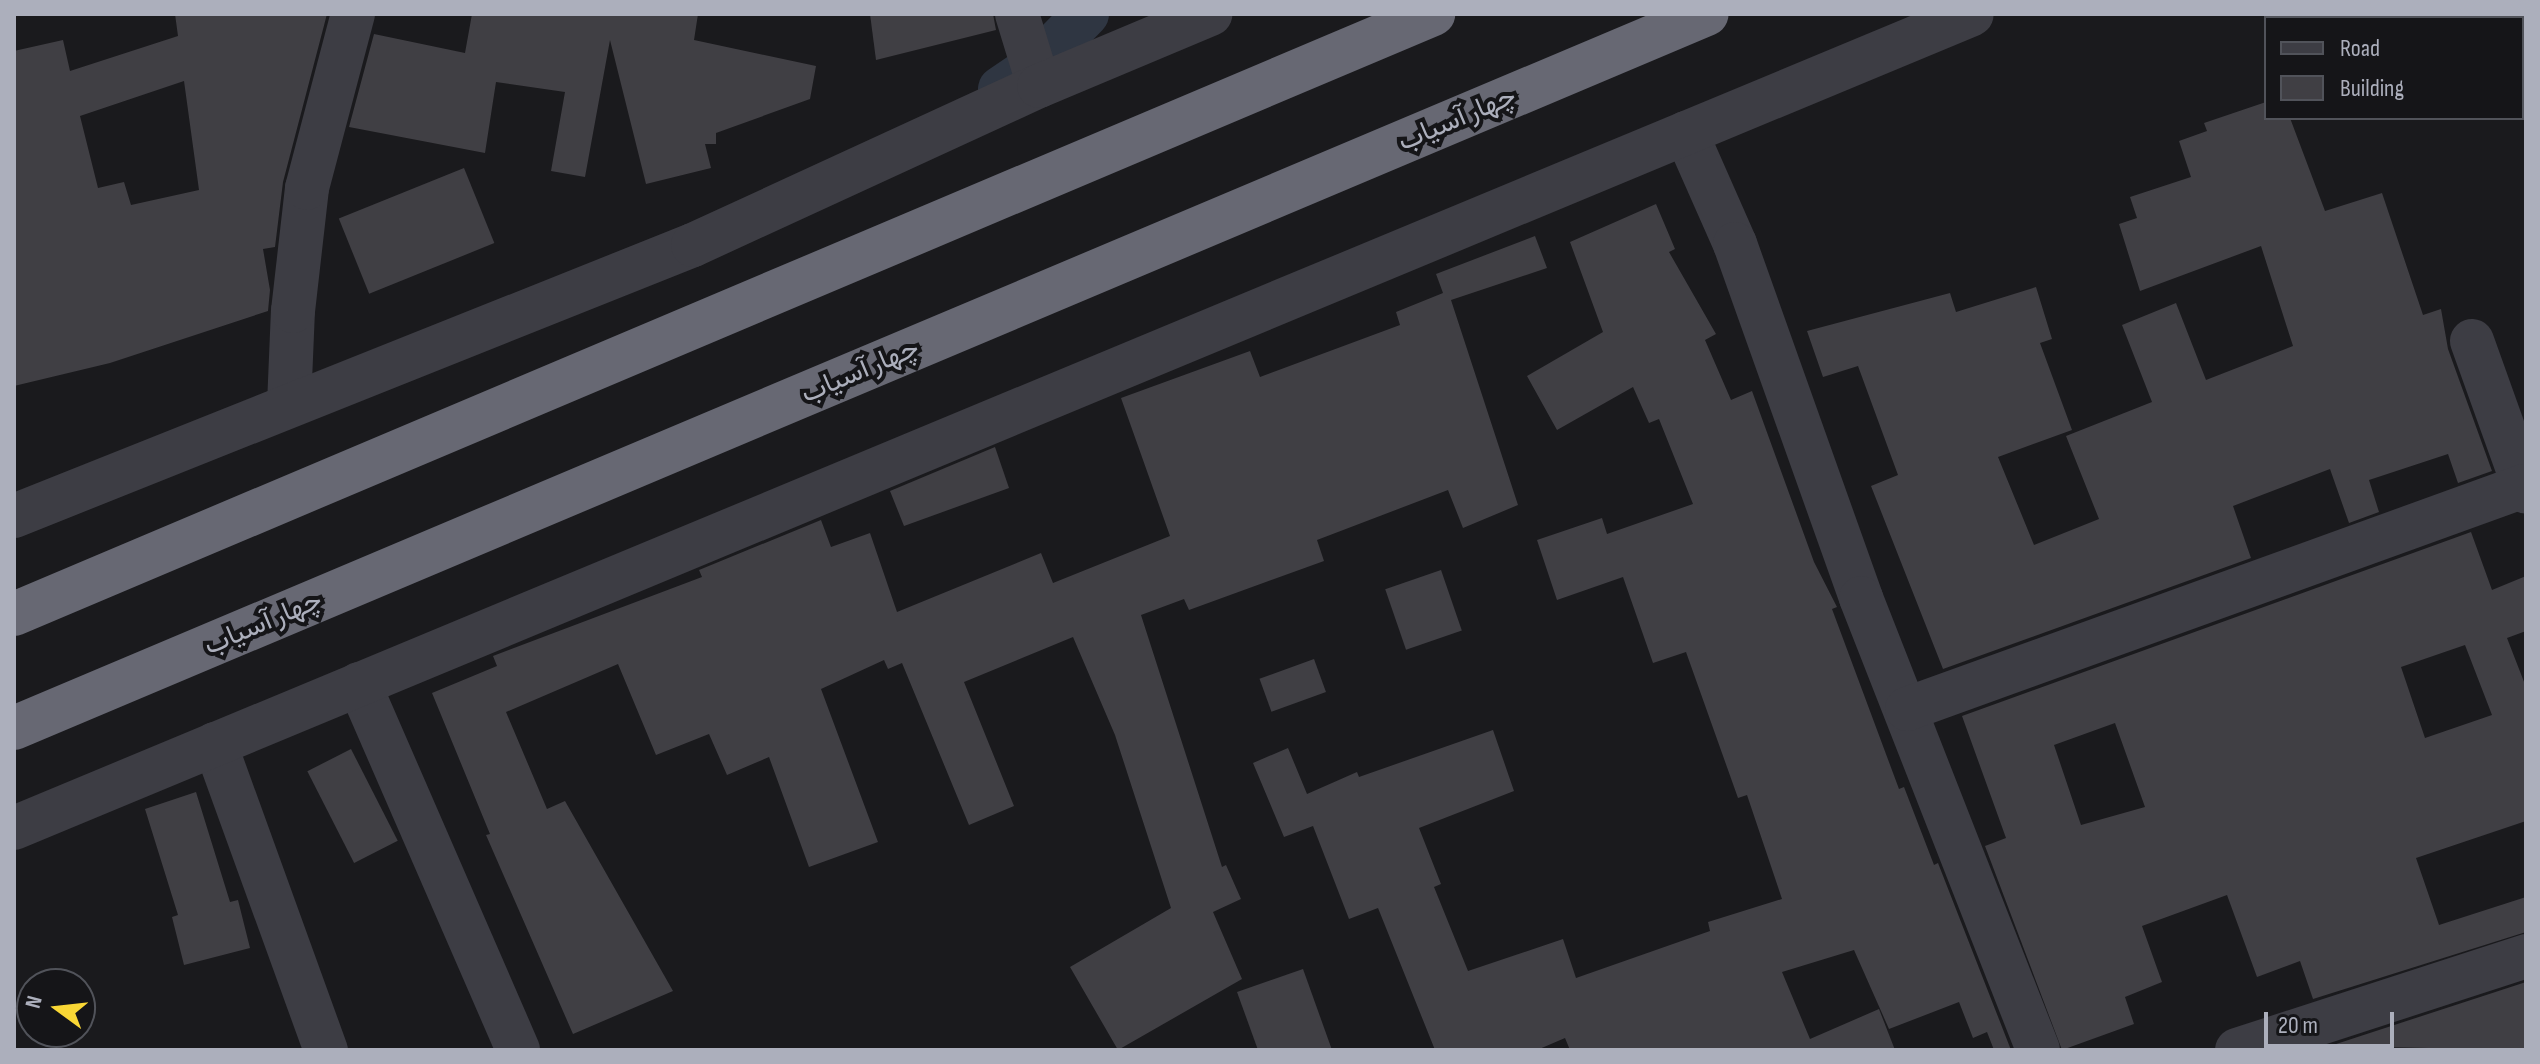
<!DOCTYPE html>
<html>
<head>
<meta charset="utf-8">
<style>
	body { margin:0 }
	#map { position:relative; width:2540px; height:1064px; overflow:hidden; background:#1a1a1d; font-family:"Sofia Sans Condensed",Vazirmatn,sans-serif }
	div>[style] { position:absolute }
	.canal>* { height:46px; margin:-23px; padding:0 23px; transform-origin:23px; border-radius:23px; background:#2f3642 }
	.building>* { inset:0; background:#403f44; transform-origin:0 0 }
	.minor>* { height:44px; margin:-22px; padding:0 22px; transform-origin:22px; border-radius:22px; background:#3d3d44 }
	.highway>* { height:44px; margin:-22px; padding:0 22px; transform-origin:22px; border-radius:22px; background:#676873 }
	span { translate:-50% -50%; white-space:nowrap; text-align:center; line-height:1.15; -webkit-text-stroke:8px #151518; paint-order:stroke }
	.street-label { font-size:28px; color:#acafbc }
	.frame { position:absolute; inset:0; border:16px solid #acafbc; pointer-events:none }
	.legend { position:absolute; left:2264px; top:16px; width:260px; height:104px; box-sizing:border-box; background:#151518; border:2px solid #51535a; margin:0; padding:10px 14px; list-style:none; font-size:24px; color:#acafbc }
	.legend li { display:flex; align-items:center; gap:16px; height:40px }
	.legend b { width:40px; border:2px solid #51535a }
	.north { position:absolute; left:16px; top:968px; width:80px; height:80px; box-sizing:border-box; background:#151518; border:2px solid #51535a; border-radius:50%; rotate:285deg; font-size:22px; font-weight:700; line-height:32px; text-align:center; color:#acafbc }
	.north::after { content:''; display:block; margin:auto; width:28px; height:36px; background:#f9d735; clip-path:polygon(50% 0,100% 100%,50% 72%,0 100%) }
	.scale { position:absolute; left:2264px; top:1012px; width:130px; height:36px; box-sizing:border-box; border:4px solid #acafbc; border-top:0; padding-left:10px; font-size:24px; line-height:28px; white-space:nowrap; color:#acafbc; -webkit-text-stroke:6px #151518; paint-order:stroke }
</style>
</head>
<body>
<div id="map">
	<div class="canal">
		<i style="left:1001px;top:89px;width:41px;rotate:-34.1deg"></i>
		<i style="left:1035px;top:66px;width:73px;rotate:-45.6deg"></i>
	</div>
	<div class="building">
		<i style="clip-path:polygon(evenodd,175px 14px,327px 14px,283px 182px,275px 247px,263px 249px,270px 290px,268px 311px,110px 363px,14px 386px,14px 51px,63px 40px,70px 71px,178px 36px,175px 14px,184px 81px,199px 190px,131px 205px,124px 182px,98px 188px,80px 116px,184px 81px)"></i>
		<i style="clip-path:polygon(472px 14px,698px 14px,694px 40px,816px 66px,810px 99px,716px 133px,716px 144px,705px 144px,711px 168px,646px 184px,610px 40px,585px 177px,551px 171px,565px 92px,496px 82px,485px 153px,349px 127px,374px 34px,465px 53px)"></i>
		<i style="clip-path:polygon(870px 14px,993px 14px,996px 30px,876px 60px)"></i>
		<i style="clip-path:polygon(2266px 102px,2266px 118px,2290px 118px,2325px 211px,2382px 193px,2423px 315px,2441px 309px,2448px 349px,2492px 471px,2458px 483px,2448px 454px,2369px 480px,2379px 512px,2349px 523px,2330px 469px,2233px 506px,2251px 558px,1943px 669px,1871px 486px,1898px 475px,1858px 366px,1823px 377px,1807px 331px,1950px 293px,1956px 312px,2036px 287px,2052px 339px,2040px 343px,2072px 430px,1998px 457px,2034px 545px,2099px 519px,2066px 436px,2152px 402px,2122px 325px,2176px 303px,2206px 380px,2293px 346px,2261px 246px,2140px 291px,2119px 224px,2137px 218px,2130px 197px,2191px 177px,2179px 141px,2207px 131px,2204px 123px)"></i>
		<i style="left:464px;top:168px;width:81px;height:135px;rotate:68deg"></i>
		<i style="clip-path:polygon(1656px 204px,1675px 249px,1669px 252px,1716px 334px,1705px 340px,1731px 400px,1752px 391px,1814px 562px,1837px 607px,1832px 609px,1899px 789px,1904px 787px,1934px 865px,1938px 863px,2011px 1050px,1994px 1050px,1987px 1032px,1973px 1038px,1959px 1002px,1889px 1029px,1854px 950px,1782px 972px,1810px 1039px,1879px 1009px,1895px 1050px,1570px 1050px,1565px 1038px,1537px 1050px,1435px 1050px,1378px 908px,1349px 919px,1313px 826px,1284px 837px,1253px 763px,1288px 748px,1307px 794px,1357px 772px,1359px 777px,1493px 730px,1514px 791px,1419px 828px,1441px 884px,1434px 887px,1468px 971px,1563px 939px,1576px 978px,1710px 931px,1708px 922px,1782px 899px,1747px 795px,1738px 798px,1686px 652px,1653px 663px,1623px 577px,1557px 600px,1537px 540px,1602px 518px,1607px 534px,1693px 504px,1659px 419px,1649px 423px,1633px 387px,1557px 430px,1527px 376px,1603px 332px,1570px 242px)"></i>
		<i style="clip-path:polygon(1535px 236px,1547px 268px,1451px 300px,1518px 505px,1463px 528px,1448px 490px,1317px 540px,1324px 561px,1189px 610px,1184px 599px,1141px 615px,1222px 867px,1226px 865px,1241px 899px,1213px 912px,1242px 979px,1118px 1050px,1070px 967px,1171px 908px,1115px 735px,1073px 637px,964px 682px,1014px 806px,969px 825px,902px 663px,888px 669px,884px 660px,821px 689px,878px 842px,809px 867px,769px 757px,727px 775px,709px 734px,656px 755px,618px 664px,506px 712px,547px 809px,565px 801px,673px 991px,573px 1034px,486px 835px,490px 834px,432px 693px,497px 666px,493px 656px,702px 577px,699px 570px,821px 520px,831px 547px,870px 533px,897px 612px,1041px 553px,1053px 583px,1170px 536px,1121px 398px,1250px 351px,1260px 377px,1400px 325px,1396px 312px,1443px 293px,1436px 274px)"></i>
		<i style="clip-path:polygon(995px 447px,1009px 488px,904px 526px,890px 491px)"></i>
		<i style="clip-path:polygon(evenodd,2471px 532px,2492px 590px,2526px 576px,2526px 631px,2507px 638px,2526px 687px,2526px 821px,2416px 858px,2439px 925px,2526px 897px,2526px 932px,2313px 999px,2300px 961px,2257px 977px,2227px 895px,2142px 926px,2162px 982px,2125px 997px,2134px 1024px,2062px 1050px,1985px 846px,2006px 838px,1962px 716px,2471px 532px,2465px 645px,2492px 715px,2425px 738px,2401px 667px,2465px 645px,2471px 532px,2115px 723px,2145px 807px,2081px 825px,2054px 745px,2115px 723px)"></i>
		<i style="left:1441px;top:570px;width:64px;height:59px;rotate:71deg"></i>
		<i style="left:1314px;top:659px;width:35px;height:58px;rotate:70deg"></i>
		<i style="left:351px;top:749px;width:103px;height:49px;rotate:63deg"></i>
		<i style="clip-path:polygon(196px 792px,230px 902px,238px 900px,250px 948px,184px 965px,172px 917px,178px 915px,145px 809px)"></i>
		<i style="clip-path:polygon(1303px 969px,1332px 1050px,1258px 1050px,1237px 992px)"></i>
		<i style="clip-path:polygon(2526px 982px,2526px 1050px,2330px 1046px)"></i>
	</div>
	<div class="minor">
		<i style="left:1017px;top:14px;width:75px;rotate:73deg"></i>
		<i style="left:1686px;top:133px;width:121px;rotate:66.2deg"></i>
		<i style="left:1735px;top:244px;width:376px;rotate:70.4deg"></i>
		<i style="left:1861px;top:598px;width:485px;rotate:68.6deg"></i>
		<i style="left:2472px;top:341px;width:160px;rotate:70.3deg"></i>
		<i style="left:289px;top:405px;width:94px;rotate:-87.6deg"></i>
		<i style="left:293px;top:311px;width:124px;rotate:-83.5deg"></i>
		<i style="left:307px;top:188px;width:180px;rotate:-75.2deg"></i>
		<i style="left:14px;top:516px;width:731px;rotate:-21.76deg"></i>
		<i style="left:693px;top:245px;width:381px;rotate:-24.7deg"></i>
		<i style="left:1039px;top:86px;width:186px;rotate:-22.8deg"></i>
		<i style="left:359px;top:684px;width:399px;rotate:66.5deg"></i>
		<i style="left:1907px;top:709px;width:656px;rotate:-19.87deg"></i>
		<i style="left:215px;top:744px;width:326px;rotate:70.1deg"></i>
		<i style="left:14px;top:828px;width:2120px;rotate:-22.57deg"></i>
		<i style="left:2237px;top:1050px;width:304px;rotate:-18deg"></i>
	</div>
	<div class="highway">
		<i style="left:14px;top:614px;width:1541px;rotate:-22.92deg"></i>
		<i style="left:14px;top:728px;width:1837px;rotate:-22.87deg"></i>
	</div>
	<div class="street-label">
		<span style="left:1457px;top:119px;rotate:-23deg">چهار آسیاب</span>
		<span style="left:860px;top:371px;rotate:-23deg">چهار آسیاب</span>
		<span style="left:263px;top:623px;rotate:-23deg">چهار آسیاب</span>
	</div>
	<div class="frame"></div>
	<ul class="legend">
	<li><b style="height:10px;background:#3d3d44"></b>Road</li>
	<li><b style="height:22px;background:#403f44"></b>Building</li>
	</ul>
	<div class="north">N</div>
	<div class="scale">20 m</div>
</div>
</body>
</html>
